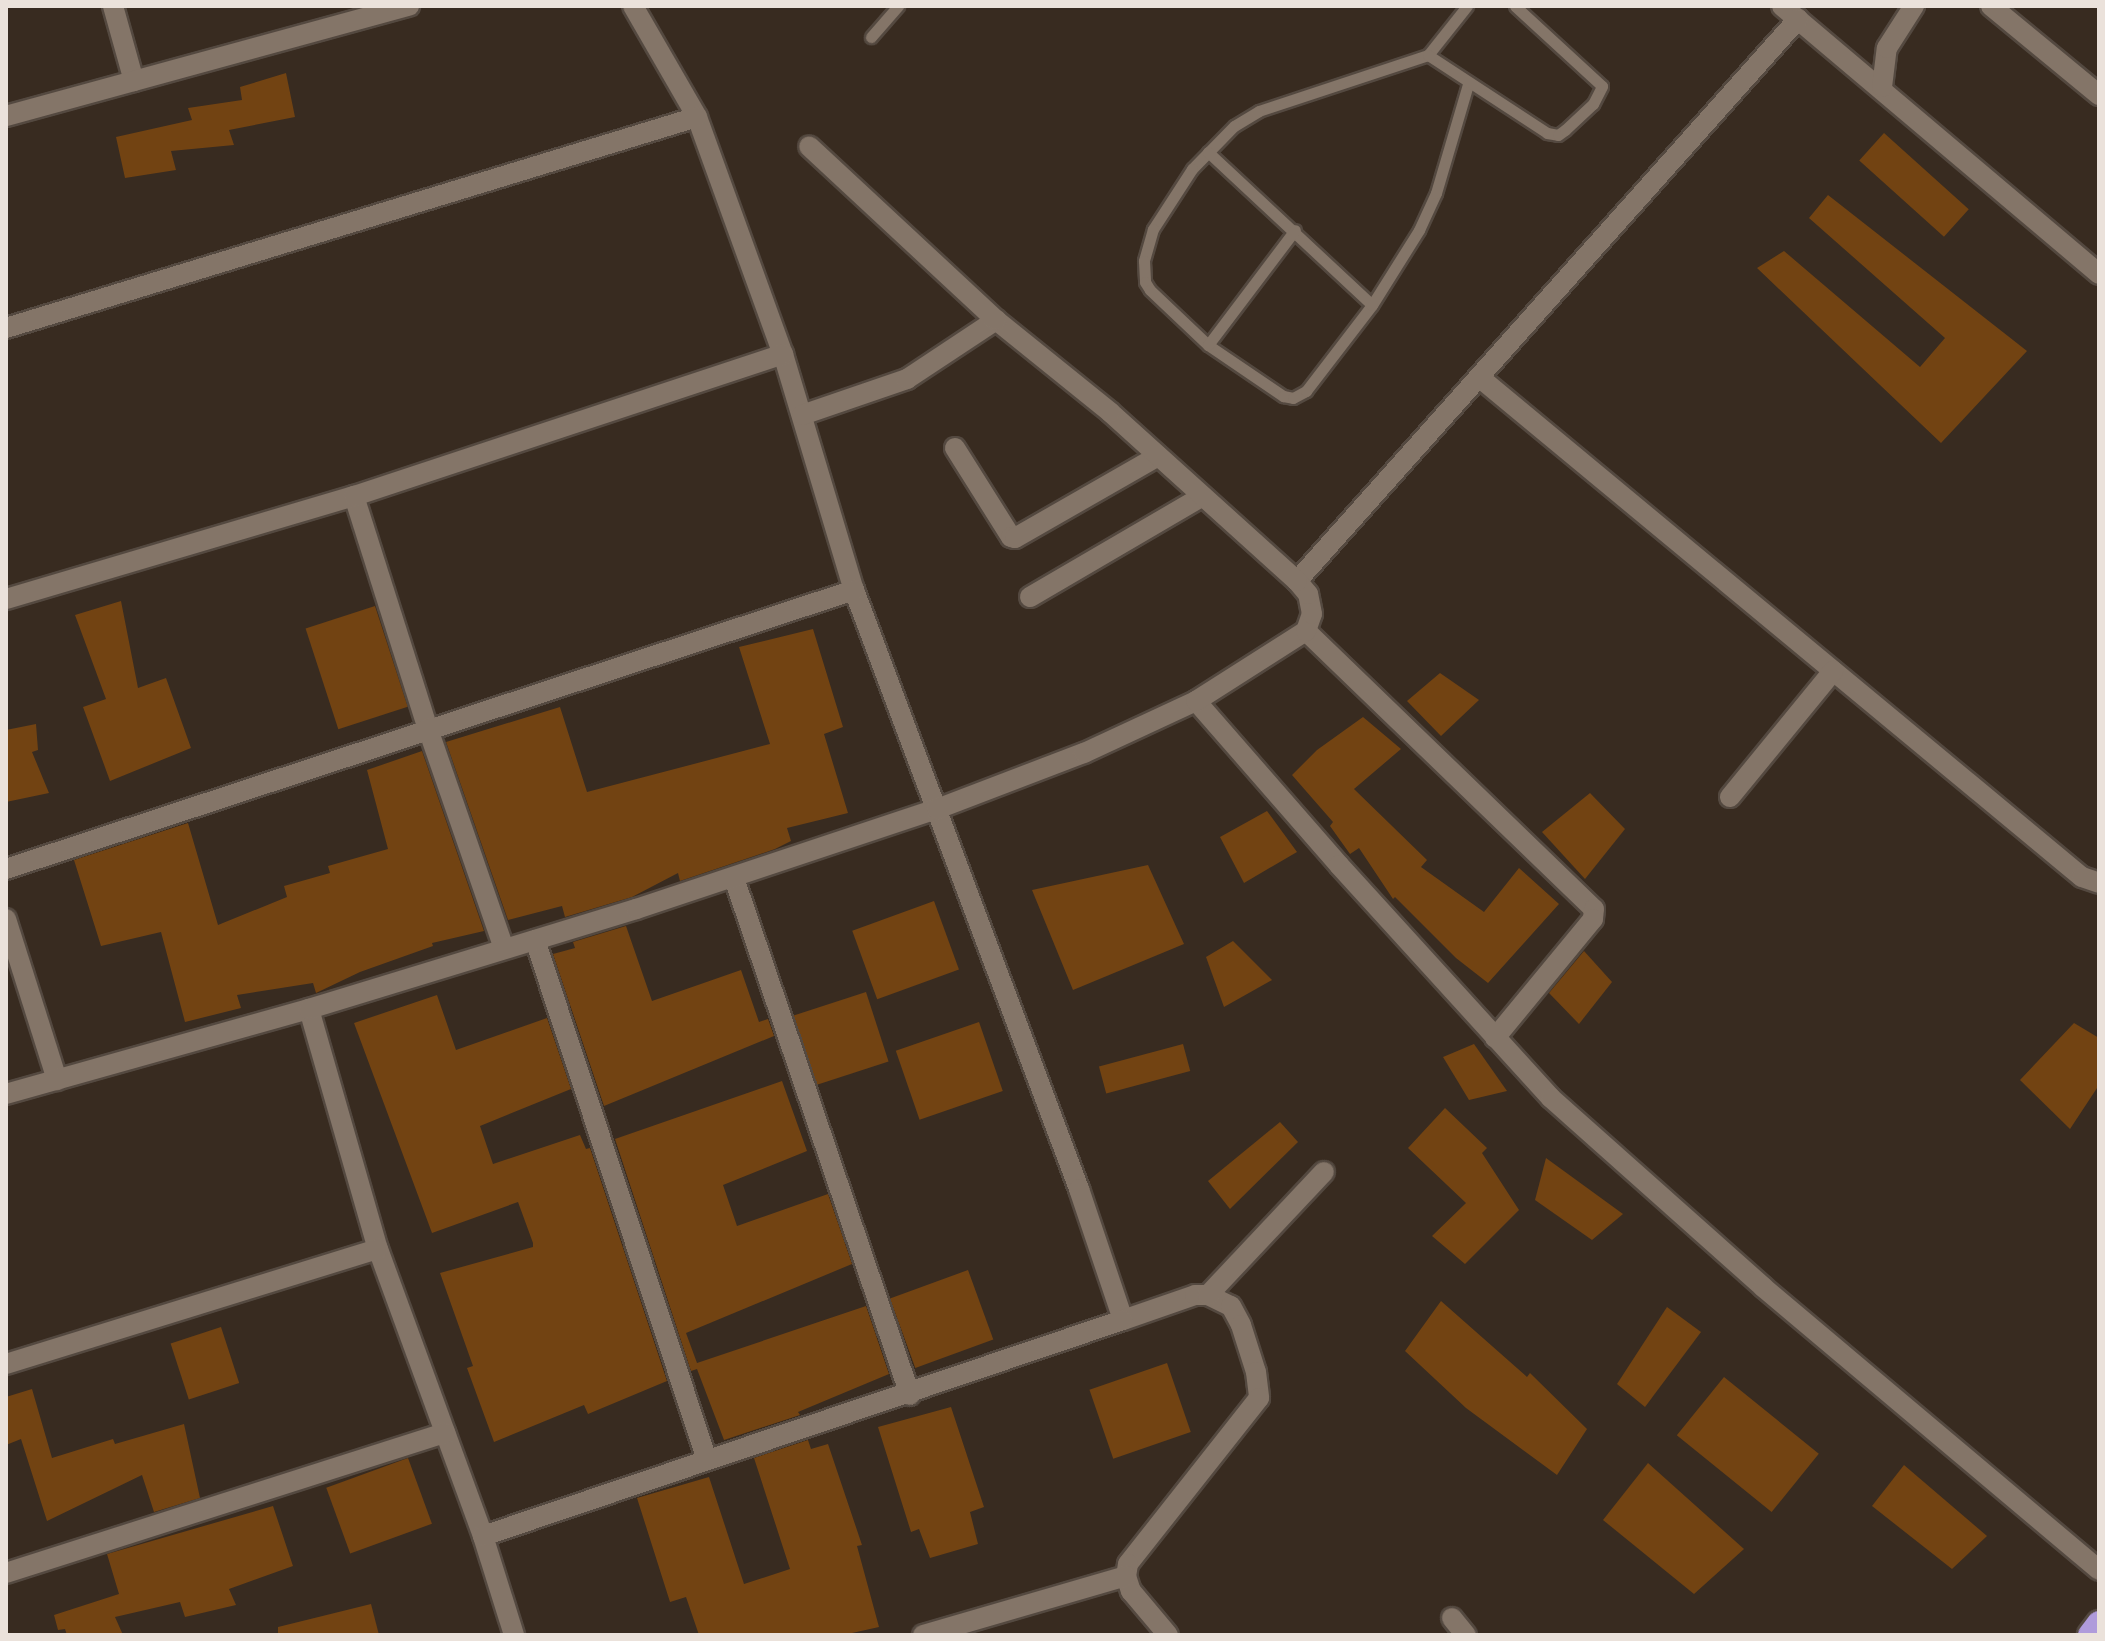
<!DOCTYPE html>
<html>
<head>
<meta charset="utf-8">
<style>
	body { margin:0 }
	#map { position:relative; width:2105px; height:1641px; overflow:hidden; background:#382b20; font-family:Roboto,sans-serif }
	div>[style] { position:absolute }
	.building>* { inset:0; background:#724312; transform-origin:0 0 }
	.roads { filter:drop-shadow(2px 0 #544940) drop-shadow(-2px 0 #544940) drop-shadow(0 2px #544940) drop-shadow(0 -2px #544940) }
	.lane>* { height:11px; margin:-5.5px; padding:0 5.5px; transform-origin:5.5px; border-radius:5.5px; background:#847568 }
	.street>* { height:20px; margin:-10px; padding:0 10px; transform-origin:10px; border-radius:10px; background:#847568 }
	.highway>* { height:24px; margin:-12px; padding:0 12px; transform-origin:12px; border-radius:12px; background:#af9bdb }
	span { translate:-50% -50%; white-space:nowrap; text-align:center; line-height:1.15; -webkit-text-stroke:6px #382b20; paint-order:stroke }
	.frame { position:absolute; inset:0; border:8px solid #ebe2db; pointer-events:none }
</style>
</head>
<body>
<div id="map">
	<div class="building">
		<i style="clip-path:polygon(286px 73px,295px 117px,229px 130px,234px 145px,171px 151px,176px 170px,125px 178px,116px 137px,192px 120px,188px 108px,242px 100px,240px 87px)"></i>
		<i style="left:1884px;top:133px;width:114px;height:37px;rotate:42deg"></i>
		<i style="clip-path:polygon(1828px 195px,2027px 351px,1941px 443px,1757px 268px,1784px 251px,1920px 367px,1945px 338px,1809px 218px)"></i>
		<i style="clip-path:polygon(121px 601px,138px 688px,166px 678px,191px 748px,110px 781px,83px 707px,106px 699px,75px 615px)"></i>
		<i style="left:375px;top:606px;width:106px;height:73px;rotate:72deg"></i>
		<i style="clip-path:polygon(813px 629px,843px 727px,824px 734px,848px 813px,787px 828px,791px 841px,775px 849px,680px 881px,678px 873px,632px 897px,565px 917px,562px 906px,508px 920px,446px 742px,560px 707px,587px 792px,770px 744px,739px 647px)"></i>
		<i style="clip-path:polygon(1440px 673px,1479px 700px,1441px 736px,1407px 701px)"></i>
		<i style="clip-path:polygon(1363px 717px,1401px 749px,1354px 789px,1427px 860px,1421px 867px,1484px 912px,1519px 868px,1559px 904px,1488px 983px,1456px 958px,1395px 897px,1393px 899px,1359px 848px,1350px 854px,1330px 826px,1333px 822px,1292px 775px,1317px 750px)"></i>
		<i style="clip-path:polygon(36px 724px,38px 750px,32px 752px,49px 793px,6px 802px,6px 730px)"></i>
		<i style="clip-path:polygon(422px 751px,484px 931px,432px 943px,433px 946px,360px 972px,316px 993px,313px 983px,237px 995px,241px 1008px,185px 1022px,161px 932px,101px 946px,74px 860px,188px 823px,218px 925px,287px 897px,284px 886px,330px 873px,328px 866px,388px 849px,367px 770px)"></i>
		<i style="clip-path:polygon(1590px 793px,1625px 829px,1585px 879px,1542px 832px)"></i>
		<i style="clip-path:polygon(1267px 811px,1297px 852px,1244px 883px,1220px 837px)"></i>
		<i style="clip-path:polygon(1148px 865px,1184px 944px,1073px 990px,1032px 890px)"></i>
		<i style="left:934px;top:901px;width:73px;height:87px;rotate:70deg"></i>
		<i style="clip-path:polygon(626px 926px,652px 1001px,741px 970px,759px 1022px,768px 1019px,774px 1036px,604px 1106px,553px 954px,575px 948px,573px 942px)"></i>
		<i style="clip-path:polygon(1233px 941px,1272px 980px,1224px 1007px,1206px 957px)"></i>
		<i style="clip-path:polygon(1584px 951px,1612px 982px,1579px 1024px,1549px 993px)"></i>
		<i style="left:866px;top:992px;width:73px;height:76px;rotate:72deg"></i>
		<i style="clip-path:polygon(437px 995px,456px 1050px,547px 1018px,571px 1089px,480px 1126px,493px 1164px,580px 1135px,586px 1149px,590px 1148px,667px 1381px,588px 1414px,584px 1405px,494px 1442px,467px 1368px,473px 1366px,440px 1273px,533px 1247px,533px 1243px,518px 1202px,432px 1233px,354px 1023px)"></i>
		<i style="left:979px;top:1022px;width:73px;height:88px;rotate:71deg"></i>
		<i style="clip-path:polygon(2074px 1023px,2099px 1038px,2099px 1085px,2070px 1129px,2020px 1080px)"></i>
		<i style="left:1183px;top:1044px;width:28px;height:87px;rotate:75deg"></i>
		<i style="clip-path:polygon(1474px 1044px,1507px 1091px,1469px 1100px,1443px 1057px)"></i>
		<i style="clip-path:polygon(782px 1081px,807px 1151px,723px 1185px,737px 1226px,828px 1194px,852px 1264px,686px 1333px,697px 1363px,866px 1306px,889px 1374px,798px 1412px,800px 1415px,724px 1440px,697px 1369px,691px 1371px,615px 1139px)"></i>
		<i style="clip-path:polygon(1445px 1108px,1487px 1148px,1482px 1153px,1519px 1210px,1465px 1264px,1432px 1236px,1466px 1203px,1408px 1148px)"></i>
		<i style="clip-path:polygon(1280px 1122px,1298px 1142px,1230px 1209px,1208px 1181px)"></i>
		<i style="clip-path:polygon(1546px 1158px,1623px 1214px,1592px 1240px,1535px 1200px)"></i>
		<i style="left:968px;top:1270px;width:74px;height:83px;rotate:70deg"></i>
		<i style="clip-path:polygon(1441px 1301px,1527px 1377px,1530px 1373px,1587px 1429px,1557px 1475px,1466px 1408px,1405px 1351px)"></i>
		<i style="clip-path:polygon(1667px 1307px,1701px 1332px,1645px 1407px,1617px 1384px)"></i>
		<i style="left:221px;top:1327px;width:59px;height:53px;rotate:72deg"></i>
		<i style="left:1167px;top:1363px;width:73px;height:82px;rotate:71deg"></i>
		<i style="left:1724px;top:1377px;width:122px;height:75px;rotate:39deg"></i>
		<i style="clip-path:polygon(32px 1389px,52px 1458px,113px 1439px,115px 1444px,184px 1424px,200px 1498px,154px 1512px,142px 1475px,47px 1521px,21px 1439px,6px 1445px,6px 1397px)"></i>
		<i style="clip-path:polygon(951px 1407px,984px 1507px,970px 1512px,978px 1544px,930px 1558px,919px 1529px,911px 1532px,878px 1427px)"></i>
		<i style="clip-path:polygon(808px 1440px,811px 1449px,828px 1444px,862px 1545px,857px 1546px,879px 1627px,843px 1635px,699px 1635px,686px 1597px,670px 1602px,637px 1498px,709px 1477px,744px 1584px,790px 1569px,754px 1458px)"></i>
		<i style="left:408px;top:1458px;width:70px;height:87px;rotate:70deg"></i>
		<i style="clip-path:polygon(1648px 1463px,1744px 1549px,1694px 1594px,1603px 1520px)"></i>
		<i style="clip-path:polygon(1904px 1465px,1987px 1536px,1952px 1569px,1872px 1506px)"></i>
		<i style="clip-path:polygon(273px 1506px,293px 1566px,229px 1589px,236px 1605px,185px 1617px,180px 1602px,115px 1617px,123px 1635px,67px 1635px,65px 1629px,58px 1630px,54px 1615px,119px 1594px,107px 1554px)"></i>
		<i style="clip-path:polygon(371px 1604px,379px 1635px,278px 1635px,278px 1627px)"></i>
	</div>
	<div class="roads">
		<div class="lane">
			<i style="left:1467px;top:6px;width:63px;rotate:128.5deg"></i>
			<i style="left:1428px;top:55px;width:178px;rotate:161.7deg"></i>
			<i style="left:1259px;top:111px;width:29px;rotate:149deg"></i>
			<i style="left:1234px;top:126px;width:60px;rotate:134.3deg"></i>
			<i style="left:1192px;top:169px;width:72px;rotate:123deg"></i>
			<i style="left:1153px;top:229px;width:33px;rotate:106deg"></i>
			<i style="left:1144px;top:261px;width:21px;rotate:87deg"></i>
			<i style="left:1145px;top:282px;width:9px;rotate:58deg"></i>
			<i style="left:1150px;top:290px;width:80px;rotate:43.5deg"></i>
			<i style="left:1208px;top:345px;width:91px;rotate:34.2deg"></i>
			<i style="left:1283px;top:396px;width:10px;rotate:11deg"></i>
			<i style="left:1293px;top:398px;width:15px;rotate:-28deg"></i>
			<i style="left:1306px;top:391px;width:108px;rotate:-52.5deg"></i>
			<i style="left:1372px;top:305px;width:89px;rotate:-57.9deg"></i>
			<i style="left:1419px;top:230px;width:41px;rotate:-65.3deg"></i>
			<i style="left:1436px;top:193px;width:114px;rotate:-73.6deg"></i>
			<i style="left:871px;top:37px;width:41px;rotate:-48.9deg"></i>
			<i style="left:1428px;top:55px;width:142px;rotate:33.2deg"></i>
			<i style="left:1547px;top:133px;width:11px;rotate:10deg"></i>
			<i style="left:1558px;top:135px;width:9px;rotate:-36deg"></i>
			<i style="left:1565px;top:130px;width:38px;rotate:-43deg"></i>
			<i style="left:1593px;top:104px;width:20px;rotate:-63deg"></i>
			<i style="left:1602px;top:86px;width:118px;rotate:-137.4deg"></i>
			<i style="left:1208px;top:152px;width:224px;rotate:43deg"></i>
			<i style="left:1208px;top:345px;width:144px;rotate:-52.9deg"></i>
		</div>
		<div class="street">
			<i style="left:113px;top:6px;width:78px;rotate:74.4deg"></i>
			<i style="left:633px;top:6px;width:128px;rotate:60deg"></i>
			<i style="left:697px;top:117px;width:252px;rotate:70.1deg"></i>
			<i style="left:783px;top:354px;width:246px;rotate:73.3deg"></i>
			<i style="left:854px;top:590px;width:640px;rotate:69.41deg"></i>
			<i style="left:1079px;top:1189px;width:138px;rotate:71.4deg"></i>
			<i style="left:1123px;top:1320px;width:76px;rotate:-19.1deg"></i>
			<i style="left:1195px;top:1295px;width:13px"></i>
			<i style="left:1208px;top:1295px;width:25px;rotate:26deg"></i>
			<i style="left:1231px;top:1306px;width:21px;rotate:62deg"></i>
			<i style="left:1241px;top:1325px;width:49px;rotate:72.3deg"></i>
			<i style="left:1256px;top:1372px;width:26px;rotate:83deg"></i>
			<i style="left:1259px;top:1398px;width:211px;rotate:128.3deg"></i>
			<i style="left:1128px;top:1564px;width:12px;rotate:99deg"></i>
			<i style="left:1126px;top:1576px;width:16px;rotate:72deg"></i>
			<i style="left:1131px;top:1591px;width:57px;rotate:49.9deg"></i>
			<i style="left:1782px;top:6px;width:415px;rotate:40.2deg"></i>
			<i style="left:1991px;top:6px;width:140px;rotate:39.5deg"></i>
			<i style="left:1882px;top:87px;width:39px;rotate:-83deg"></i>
			<i style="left:1887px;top:48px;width:50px;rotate:-57.3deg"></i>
			<i style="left:6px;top:116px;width:418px;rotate:-15.3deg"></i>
			<i style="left:6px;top:328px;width:722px;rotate:-16.98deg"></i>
			<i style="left:1479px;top:377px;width:783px;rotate:39.67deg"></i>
			<i style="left:2082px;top:877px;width:18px;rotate:19deg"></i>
			<i style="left:802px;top:415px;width:111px;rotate:-18.9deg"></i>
			<i style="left:907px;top:379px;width:107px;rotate:-33.5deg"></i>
			<i style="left:955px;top:448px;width:105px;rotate:57.8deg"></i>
			<i style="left:1011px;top:537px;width:4px;rotate:14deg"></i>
			<i style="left:1015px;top:538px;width:165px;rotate:-29.8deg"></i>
			<i style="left:354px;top:496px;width:244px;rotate:72.4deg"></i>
			<i style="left:428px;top:729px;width:232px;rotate:70.9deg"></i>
			<i style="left:1297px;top:581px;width:753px;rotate:-48.28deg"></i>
			<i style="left:1030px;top:597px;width:200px;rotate:-30.3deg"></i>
			<i style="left:6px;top:599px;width:363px;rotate:-16.5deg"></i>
			<i style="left:354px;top:496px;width:452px;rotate:-18.3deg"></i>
			<i style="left:1306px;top:631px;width:400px;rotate:44deg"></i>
			<i style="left:1594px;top:909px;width:10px;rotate:96deg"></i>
			<i style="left:1593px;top:919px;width:154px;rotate:129.5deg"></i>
			<i style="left:1196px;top:701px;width:218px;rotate:48.9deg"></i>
			<i style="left:1339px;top:865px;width:315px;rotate:47.7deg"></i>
			<i style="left:1551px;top:1098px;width:284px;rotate:41.7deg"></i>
			<i style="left:1763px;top:1287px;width:439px;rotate:40.1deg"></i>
			<i style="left:1730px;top:797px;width:163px;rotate:-50.7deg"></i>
			<i style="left:6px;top:869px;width:893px;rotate:-18.21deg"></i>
			<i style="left:734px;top:878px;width:546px;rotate:71.2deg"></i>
			<i style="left:6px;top:919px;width:169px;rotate:72.4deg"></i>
			<i style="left:535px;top:940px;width:548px;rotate:71.7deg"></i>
			<i style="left:309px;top:1009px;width:250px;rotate:74deg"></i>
			<i style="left:378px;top:1249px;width:306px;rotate:69.9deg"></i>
			<i style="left:483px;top:1536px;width:104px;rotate:72.6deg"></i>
			<i style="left:6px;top:1094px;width:315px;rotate:-15.7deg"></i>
			<i style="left:309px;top:1009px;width:342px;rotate:-17deg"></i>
			<i style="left:636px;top:909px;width:317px;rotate:-18.4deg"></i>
			<i style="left:937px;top:809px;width:157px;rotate:-20.9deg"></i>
			<i style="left:1084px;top:753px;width:123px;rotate:-24.9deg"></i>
			<i style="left:1196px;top:701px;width:130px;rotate:-32.5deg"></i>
			<i style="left:1306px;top:631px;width:18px;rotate:-71deg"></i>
			<i style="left:1312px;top:614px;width:20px;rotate:-101deg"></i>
			<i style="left:1308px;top:594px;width:17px;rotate:-130deg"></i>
			<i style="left:1297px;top:581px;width:252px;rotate:-137.9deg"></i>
			<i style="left:1110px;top:412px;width:146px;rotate:-141.1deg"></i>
			<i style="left:996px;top:320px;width:255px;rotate:-137.1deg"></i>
			<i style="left:1208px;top:1295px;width:169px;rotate:-46.7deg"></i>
			<i style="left:6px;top:1364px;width:389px;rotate:-17.2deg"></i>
			<i style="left:483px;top:1536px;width:675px;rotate:-18.65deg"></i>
			<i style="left:6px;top:1573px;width:461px;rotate:-17.7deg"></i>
			<i style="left:1452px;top:1618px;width:22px;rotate:51deg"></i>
			<i style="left:923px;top:1635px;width:211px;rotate:-16.2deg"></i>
		</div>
		<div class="highway">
			<i style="left:2090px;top:1635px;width:15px;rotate:-53deg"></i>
		</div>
	</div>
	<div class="frame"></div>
</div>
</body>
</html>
